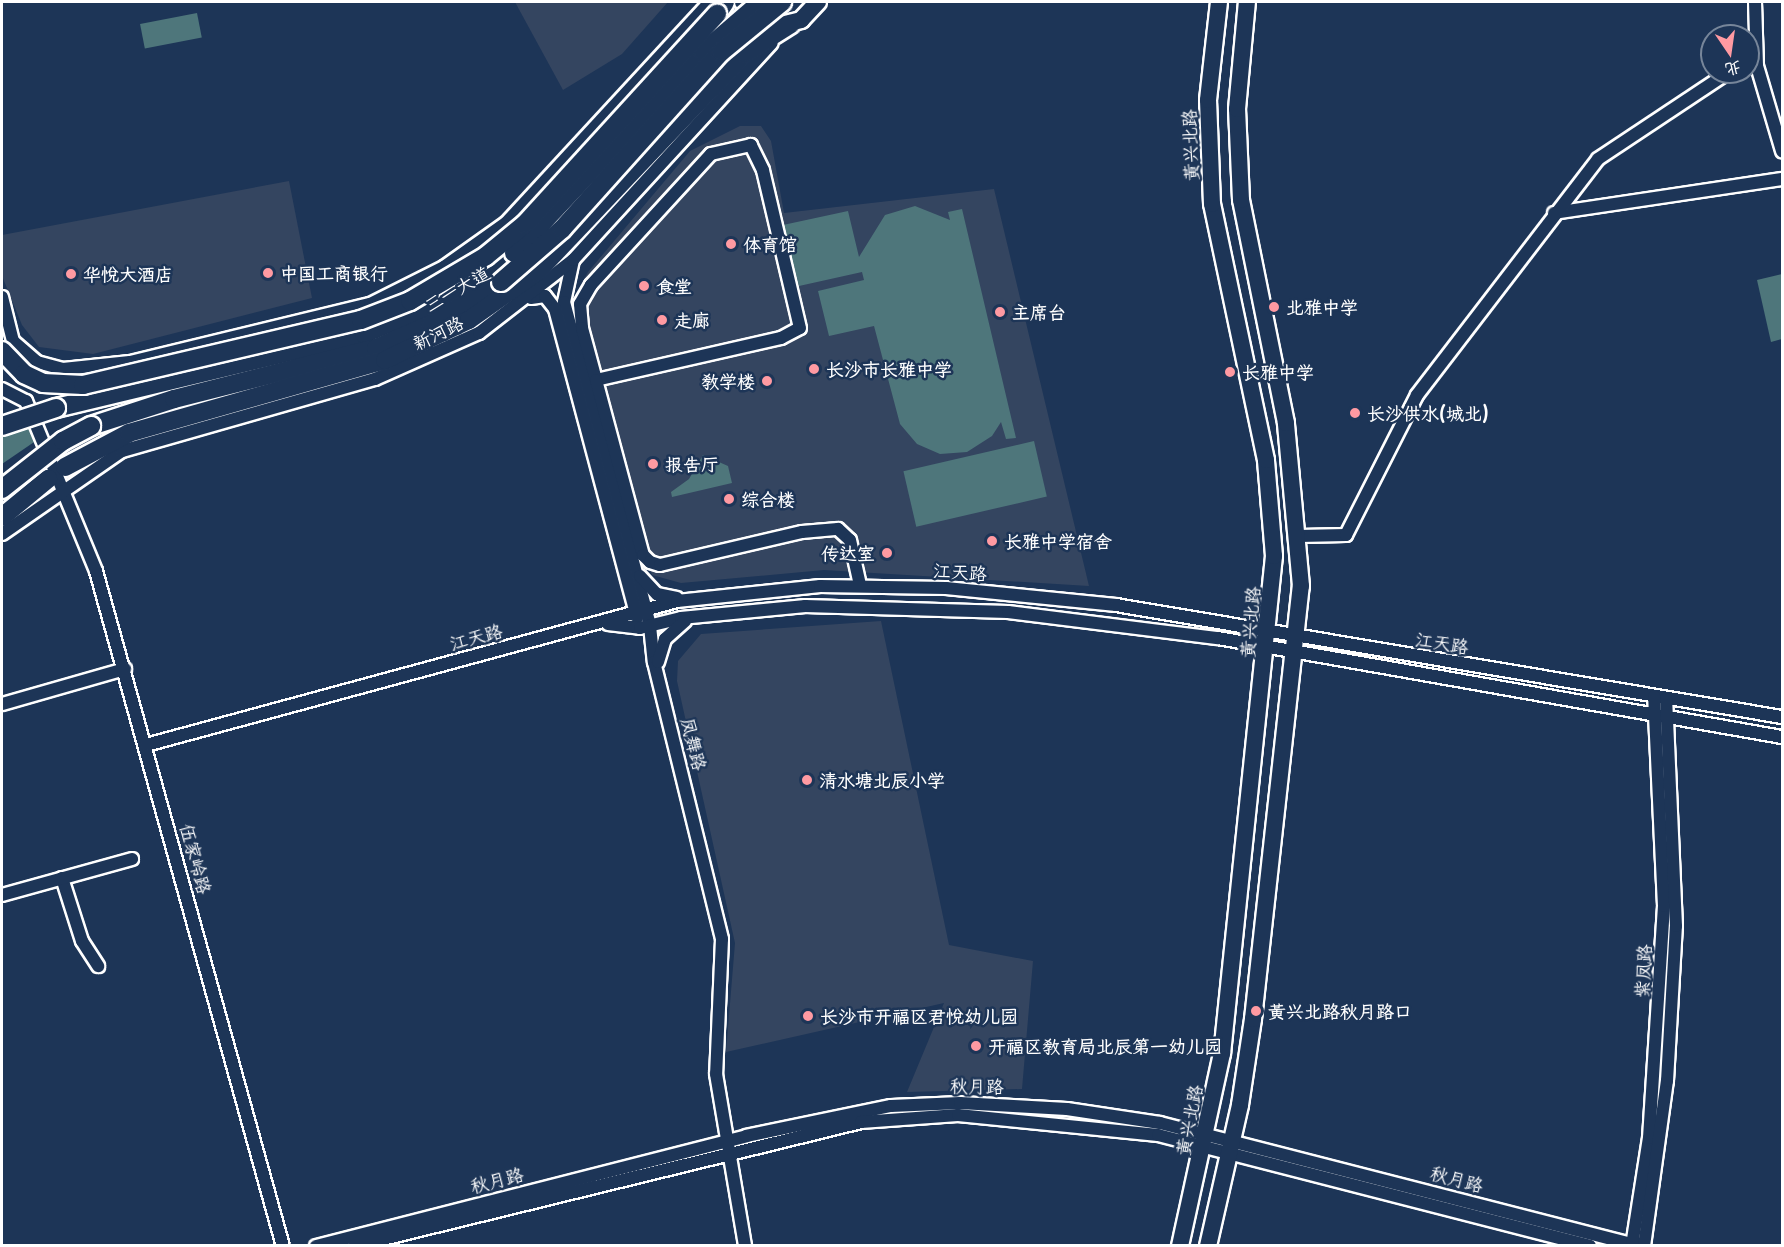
<!DOCTYPE html>
<html>
<head>
<meta charset="utf-8">
<style>
	body { margin:0 }
	#map { position:relative; width:1784px; height:1247px; overflow:hidden; background:#1d3557; font-family:"Playpen Sans","LXGW WenKai TC",sans-serif }
	div>[style] { position:absolute }
	.built>* { inset:0; background:#344560 }
	.green>* { inset:0; background:#4e767b; transform-origin:0 0 }
	.roads { filter:drop-shadow(2px 0 #fff) drop-shadow(-2px 0 #fff) drop-shadow(0 2px #fff) drop-shadow(0 -2px #fff) }
	.minor>* { height:12px; margin:-6px; padding:0 6px; transform-origin:6px; border-radius:6px; background:#1d3557 }
	.major>* { height:16px; margin:-8px; padding:0 8px; transform-origin:8px; border-radius:8px; background:#1d3557 }
	.highway>* { height:18px; margin:-9px; padding:0 9px; transform-origin:9px; border-radius:9px; background:#1d3557 }
	.bridges { filter:drop-shadow(2px 0 #fff) drop-shadow(-2px 0 #fff) drop-shadow(0 2px #fff) drop-shadow(0 -2px #fff) }
	.highway-bridge>* { height:18px; margin:-9px; padding:0 9px; transform-origin:9px; border-radius:9px; background:#1d3557 }
	.dots>* { width:16px; height:16px; translate:-50% -50%; box-sizing:border-box; border:3px solid #1d3557; border-radius:50% }
	span { translate:-50% -50%; white-space:nowrap; text-align:center; line-height:1.15; -webkit-text-stroke:5px #1d3557; paint-order:stroke }
	.street-label { font-size:18px; color:#fff }
	.poi-label { font-size:18px; color:#fff; font-weight:700 }
	.left { translate:0 -50%; text-align:left }
	.right { translate:-100% -50%; text-align:right }
	.frame { position:absolute; inset:0; border:3px solid #fff; pointer-events:none }
	.north { position:absolute; left:1700px; top:24px; width:60px; height:60px; box-sizing:border-box; background:#1d3557; border:2px solid #77869a; border-radius:50%; rotate:167deg; font-size:16px; font-weight:700; line-height:24px; text-align:center; color:#fff }
	.north::after { content:''; display:block; margin:auto; width:21px; height:27px; background:#ff9aa2; clip-path:polygon(50% 0,100% 100%,50% 72%,0 100%) }
</style>
</head>
<body>
<div id="map">
	<div class="built">
		<i style="clip-path:polygon(515px 2px,668px 2px,622px 54px,563px 90px)"></i>
		<i style="clip-path:polygon(740px 126px,761px 126px,771px 141px,784px 213px,994px 189px,1089px 586px,824px 570px,681px 583px,652px 575px,574px 307px,575px 295px,588px 272px,690px 151px)"></i>
		<i style="clip-path:polygon(289px 181px,312px 298px,93px 354px,39px 347px,22px 325px,2px 276px,2px 235px)"></i>
		<i style="clip-path:polygon(881px 621px,949px 945px,1033px 961px,1022px 1089px,907px 1092px,944px 1003px,726px 1052px,735px 943px,677px 681px,678px 661px,701px 634px)"></i>
	</div>
	<div class="green">
		<i style="left:197px;top:13px;width:25px;height:58px;rotate:79deg"></i>
		<i style="clip-path:polygon(915px 206px,950px 220px,948px 212px,962px 209px,1016px 438px,1006px 439px,1001px 422px,992px 436px,967px 452px,940px 454px,917px 444px,900px 424px,874px 326px,829px 336px,818px 291px,864px 280px,862px 272px,799px 286px,783px 225px,848px 211px,859px 257px,885px 215px)"></i>
		<i style="clip-path:polygon(1782px 274px,1782px 339px,1771px 342px,1757px 280px)"></i>
		<i style="clip-path:polygon(32px 420px,40px 438px,2px 464px,2px 430px)"></i>
		<i style="left:1034px;top:441px;width:57px;height:134px;rotate:77deg"></i>
		<i style="clip-path:polygon(703px 455px,728px 466px,732px 483px,672px 497px,671px 492px,689px 479px)"></i>
	</div>
	<div class="roads">
		<div class="minor">
			<i style="left:1755px;top:2px;width:64px;rotate:88.2deg"></i>
			<i style="left:1757px;top:66px;width:89px;rotate:73.6deg"></i>
			<i style="left:1554px;top:213px;width:231px;rotate:-8.5deg"></i>
			<i style="left:573px;top:260px;width:43px;rotate:102.1deg"></i>
			<i style="left:564px;top:302px;width:335px;rotate:75.1deg"></i>
			<i style="left:650px;top:626px;width:36px;rotate:84deg"></i>
			<i style="left:654px;top:662px;width:285px;rotate:76.2deg"></i>
			<i style="left:722px;top:939px;width:135px;rotate:92.5deg"></i>
			<i style="left:716px;top:1074px;width:174px;rotate:80.4deg"></i>
			<i style="left:2px;top:297px;width:45px;rotate:76deg"></i>
			<i style="left:13px;top:341px;width:32px;rotate:41deg"></i>
			<i style="left:37px;top:362px;width:27px;rotate:15deg"></i>
			<i style="left:63px;top:369px;width:67px;rotate:-6deg"></i>
			<i style="left:130px;top:362px;width:247px;rotate:-13.6deg"></i>
			<i style="left:370px;top:304px;width:83px;rotate:-26.6deg"></i>
			<i style="left:444px;top:267px;width:76px;rotate:-35.4deg"></i>
			<i style="left:506px;top:223px;width:301px;rotate:-47.3deg"></i>
			<i style="left:531px;top:298px;width:14px;rotate:-8deg"></i>
			<i style="left:545px;top:296px;width:16px;rotate:52deg"></i>
			<i style="left:555px;top:309px;width:320px;rotate:75.1deg"></i>
			<i style="left:596px;top:380px;width:190px;rotate:-12.8deg"></i>
			<i style="left:781px;top:338px;width:21px;rotate:-28deg"></i>
			<i style="left:800px;top:328px;width:162px;rotate:-103.2deg"></i>
			<i style="left:763px;top:170px;width:28px;rotate:-116deg"></i>
			<i style="left:751px;top:145px;width:41px;rotate:167.3deg"></i>
			<i style="left:711px;top:154px;width:178px;rotate:132.5deg"></i>
			<i style="left:591px;top:285px;width:22px;rotate:120deg"></i>
			<i style="left:580px;top:304px;width:24px;rotate:85deg"></i>
			<i style="left:582px;top:328px;width:54px;rotate:74.9deg"></i>
			<i style="left:596px;top:380px;width:181px;rotate:75deg"></i>
			<i style="left:643px;top:555px;width:10px;rotate:45deg"></i>
			<i style="left:650px;top:562px;width:10px;rotate:17deg"></i>
			<i style="left:660px;top:565px;width:146px;rotate:-13.1deg"></i>
			<i style="left:802px;top:532px;width:36px;rotate:-5deg"></i>
			<i style="left:838px;top:529px;width:16px;rotate:43deg"></i>
			<i style="left:850px;top:540px;width:46px;rotate:77.5deg"></i>
			<i style="left:2px;top:389px;width:27px;rotate:27deg"></i>
			<i style="left:26px;top:401px;width:184px;rotate:67.6deg"></i>
			<i style="left:96px;top:571px;width:700px;rotate:74.52deg"></i>
			<i style="left:2px;top:534px;width:146px;rotate:-34.7deg"></i>
			<i style="left:122px;top:451px;width:263px;rotate:-15.9deg"></i>
			<i style="left:375px;top:379px;width:114px;rotate:-23.9deg"></i>
			<i style="left:479px;top:333px;width:119px;rotate:-37.8deg"></i>
			<i style="left:573px;top:260px;width:294px;rotate:-47.5deg"></i>
			<i style="left:1299px;top:536px;width:47px;rotate:-1.2deg"></i>
			<i style="left:1346px;top:535px;width:157px;rotate:-63.1deg"></i>
			<i style="left:1417px;top:395px;width:297px;rotate:-52.5deg"></i>
			<i style="left:1598px;top:159px;width:157px;rotate:-33.6deg"></i>
			<i style="left:640px;top:576px;width:25px;rotate:47deg"></i>
			<i style="left:657px;top:594px;width:20px;rotate:11deg"></i>
			<i style="left:608px;top:624px;width:32px;rotate:7deg"></i>
			<i style="left:640px;top:628px;width:42px;rotate:-13.7deg"></i>
			<i style="left:681px;top:618px;width:125px;rotate:-5.5deg"></i>
			<i style="left:805px;top:606px;width:203px;rotate:1.7deg"></i>
			<i style="left:1008px;top:612px;width:212px;rotate:7.1deg"></i>
			<i style="left:1218px;top:638px;width:573px;rotate:9.96deg"></i>
			<i style="left:658px;top:662px;width:24px;rotate:-73deg"></i>
			<i style="left:665px;top:639px;width:27px;rotate:-42deg"></i>
			<i style="left:2px;top:704px;width:128px;rotate:-15.9deg"></i>
			<i style="left:146px;top:745px;width:550px;rotate:-15.17deg"></i>
			<i style="left:677px;top:601px;width:144px;rotate:-6deg"></i>
			<i style="left:820px;top:586px;width:126px;rotate:0.9deg"></i>
			<i style="left:946px;top:588px;width:171px;rotate:5.7deg"></i>
			<i style="left:1116px;top:605px;width:675px;rotate:9.55deg"></i>
			<i style="left:62px;top:878px;width:66px;rotate:72.4deg"></i>
			<i style="left:82px;top:941px;width:30px;rotate:57deg"></i>
			<i style="left:2px;top:895px;width:135px;rotate:-15.5deg"></i>
			<i style="left:316px;top:1246px;width:444px;rotate:-14.3deg"></i>
			<i style="left:746px;top:1136px;width:148px;rotate:-11.7deg"></i>
			<i style="left:891px;top:1106px;width:69px;rotate:-2.5deg"></i>
			<i style="left:960px;top:1103px;width:107px;rotate:3.2deg"></i>
			<i style="left:1067px;top:1109px;width:94px;rotate:8.6deg"></i>
			<i style="left:1160px;top:1123px;width:494px;rotate:14.4deg"></i>
			<i style="left:354px;top:1246px;width:522px;rotate:-13.74deg"></i>
			<i style="left:861px;top:1122px;width:97px;rotate:-4.1deg"></i>
			<i style="left:958px;top:1115px;width:201px;rotate:5.7deg"></i>
			<i style="left:1158px;top:1135px;width:446px;rotate:14.4deg"></i>
			<i style="left:1632px;top:1246px;width:109px;rotate:-81.1deg"></i>
			<i style="left:1649px;top:1138px;width:232px;rotate:-86.3deg"></i>
			<i style="left:1664px;top:906px;width:210px;rotate:-92.7deg"></i>
			<i style="left:1644px;top:1246px;width:167px;rotate:-82.1deg"></i>
			<i style="left:1667px;top:1081px;width:155px;rotate:-86.7deg"></i>
			<i style="left:1676px;top:926px;width:228px;rotate:-92.5deg"></i>
		</div>
		<div class="major">
			<i style="left:743px;top:2px;width:25px;rotate:47deg"></i>
			<i style="left:760px;top:20px;width:22px;rotate:13deg"></i>
			<i style="left:781px;top:25px;width:21px;rotate:-14deg"></i>
			<i style="left:801px;top:20px;width:25px;rotate:-47deg"></i>
			<i style="left:1180px;top:1246px;width:197px;rotate:-77.7deg"></i>
			<i style="left:1222px;top:1054px;width:501px;rotate:-84.04deg"></i>
			<i style="left:1274px;top:556px;width:96px;rotate:-94.8deg"></i>
			<i style="left:1266px;top:460px;width:262px;rotate:-101.9deg"></i>
			<i style="left:1212px;top:204px;width:104px;rotate:-92.2deg"></i>
			<i style="left:1208px;top:100px;width:99px;rotate:-83.6deg"></i>
			<i style="left:1208px;top:1246px;width:145px;rotate:-77.2deg"></i>
			<i style="left:1240px;top:1105px;width:87px;rotate:-81.4deg"></i>
			<i style="left:1253px;top:1019px;width:436px;rotate:-83.7deg"></i>
			<i style="left:1301px;top:586px;width:164px;rotate:-95.3deg"></i>
			<i style="left:1286px;top:423px;width:227px;rotate:-101.4deg"></i>
			<i style="left:1241px;top:200px;width:91px;rotate:-92.5deg"></i>
			<i style="left:1237px;top:109px;width:107px;rotate:-84.7deg"></i>
		</div>
		<div class="highway">
			<i style="left:717px;top:14px;width:14px;rotate:-56deg"></i>
			<i style="left:56px;top:408px;width:317px;rotate:-13.5deg"></i>
			<i style="left:364px;top:334px;width:80px;rotate:-22.7deg"></i>
			<i style="left:438px;top:303px;width:91px;rotate:-33.3deg"></i>
			<i style="left:91px;top:426px;width:87px;rotate:-18deg"></i>
			<i style="left:174px;top:399px;width:208px;rotate:-14.2deg"></i>
			<i style="left:376px;top:348px;width:60px;rotate:-23.6deg"></i>
			<i style="left:431px;top:324px;width:82px;rotate:-31deg"></i>
			<i style="left:65px;top:467px;width:72px;rotate:-28deg"></i>
			<i style="left:129px;top:433px;width:266px;rotate:-15.9deg"></i>
			<i style="left:385px;top:360px;width:93px;rotate:-25.5deg"></i>
			<i style="left:469px;top:320px;width:83px;rotate:-35.2deg"></i>
			<i style="left:537px;top:272px;width:302px;rotate:-46.5deg"></i>
			<i style="left:745px;top:53px;width:54px;rotate:-32.2deg"></i>
			<i style="left:2px;top:517px;width:60px;rotate:-39.6deg"></i>
		</div>
	</div>
	<div class="bridges">
		<div class="highway-bridge">
			<i style="left:514px;top:253px;width:276px;rotate:-46.8deg"></i>
			<i style="left:703px;top:52px;width:77px;rotate:-40.8deg"></i>
			<i style="left:501px;top:282px;width:81px;rotate:-41deg"></i>
			<i style="left:562px;top:229px;width:238px;rotate:-48.1deg"></i>
			<i style="left:721px;top:52px;width:79px;rotate:-39.3deg"></i>
			<i style="left:2px;top:351px;width:32px;rotate:46deg"></i>
			<i style="left:24px;top:374px;width:21px;rotate:25deg"></i>
			<i style="left:43px;top:383px;width:40px;rotate:2.9deg"></i>
			<i style="left:83px;top:385px;width:285px;rotate:-13.2deg"></i>
			<i style="left:361px;top:320px;width:53px;rotate:-21.2deg"></i>
			<i style="left:410px;top:301px;width:88px;rotate:-30.6deg"></i>
			<i style="left:486px;top:256px;width:50px;rotate:-39.4deg"></i>
			<i style="left:525px;top:224px;width:285px;rotate:-47.6deg"></i>
			<i style="left:2px;top:426px;width:57px;rotate:-18.4deg"></i>
			<i style="left:2px;top:489px;width:78px;rotate:-38.2deg"></i>
			<i style="left:63px;top:441px;width:32px;rotate:-28deg"></i>
		</div>
	</div>
	<div class="dots">
		<i style="left:731px;top:244px;background:#ff9aa2"></i>
		<i style="left:268px;top:273px;background:#ff9aa2"></i>
		<i style="left:71px;top:274px;background:#ff9aa2"></i>
		<i style="left:644px;top:286px;background:#ff9aa2"></i>
		<i style="left:1274px;top:307px;background:#ff9aa2"></i>
		<i style="left:1000px;top:312px;background:#ff9aa2"></i>
		<i style="left:662px;top:320px;background:#ff9aa2"></i>
		<i style="left:814px;top:369px;background:#ff9aa2"></i>
		<i style="left:1230px;top:372px;background:#ff9aa2"></i>
		<i style="left:767px;top:381px;background:#ff9aa2"></i>
		<i style="left:1355px;top:413px;background:#ff9aa2"></i>
		<i style="left:653px;top:464px;background:#ff9aa2"></i>
		<i style="left:729px;top:499px;background:#ff9aa2"></i>
		<i style="left:992px;top:541px;background:#ff9aa2"></i>
		<i style="left:887px;top:553px;background:#ff9aa2"></i>
		<i style="left:807px;top:780px;background:#ff9aa2"></i>
		<i style="left:1256px;top:1011px;background:#ff9aa2"></i>
		<i style="left:808px;top:1016px;background:#ff9aa2"></i>
		<i style="left:976px;top:1046px;background:#ff9aa2"></i>
	</div>
	<div class="street-label">
		<span style="left:1190px;top:145px;rotate:-92deg">黄兴北路</span>
		<span style="left:457px;top:289px;rotate:-30deg">三一大道</span>
		<span style="left:438px;top:333px;rotate:-26deg">新河路</span>
		<span style="left:960px;top:572px;rotate:4deg">江天路</span>
		<span style="left:1250px;top:622px;rotate:-85deg">黄兴北路</span>
		<span style="left:476px;top:637px;rotate:-15deg">江天路</span>
		<span style="left:1442px;top:643px;rotate:9deg">江天路</span>
		<span style="left:694px;top:744px;rotate:76deg">凤舞路</span>
		<span style="left:196px;top:859px;rotate:75deg">伍家岭路</span>
		<span style="left:1643px;top:971px;rotate:-87deg">紫凤路</span>
		<span style="left:977px;top:1086px;rotate:1deg">秋月路</span>
		<span style="left:1189px;top:1120px;rotate:-79deg">黄兴北路</span>
		<span style="left:1457px;top:1179px;rotate:15deg">秋月路</span>
		<span style="left:497px;top:1180px;rotate:-14deg">秋月路</span>
	</div>
	<div class="poi-label">
		<span class="left" style="left:743px;top:244px">体育馆</span>
		<span class="left" style="left:280px;top:273px">中国工商银行</span>
		<span class="left" style="left:83px;top:274px">华悦大酒店</span>
		<span class="left" style="left:656px;top:286px">食堂</span>
		<span class="left" style="left:1286px;top:307px">北雅中学</span>
		<span class="left" style="left:1012px;top:312px">主席台</span>
		<span class="left" style="left:674px;top:320px">走廊</span>
		<span class="left" style="left:826px;top:369px">长沙市长雅中学</span>
		<span class="left" style="left:1242px;top:372px">长雅中学</span>
		<span class="right" style="left:755px;top:381px">教学楼</span>
		<span class="left" style="left:1367px;top:413px">长沙供水(城北)</span>
		<span class="left" style="left:665px;top:464px">报告厅</span>
		<span class="left" style="left:741px;top:499px">综合楼</span>
		<span class="left" style="left:1004px;top:541px">长雅中学宿舍</span>
		<span class="right" style="left:875px;top:553px">传达室</span>
		<span class="left" style="left:819px;top:780px">清水塘北辰小学</span>
		<span class="left" style="left:1268px;top:1011px">黄兴北路秋月路口</span>
		<span class="left" style="left:820px;top:1016px">长沙市开福区君悦幼儿园</span>
		<span class="left" style="left:988px;top:1046px">开福区教育局北辰第一幼儿园</span>
	</div>
	<div class="frame"></div>
	<div class="north">北</div>
</div>
</body>
</html>
